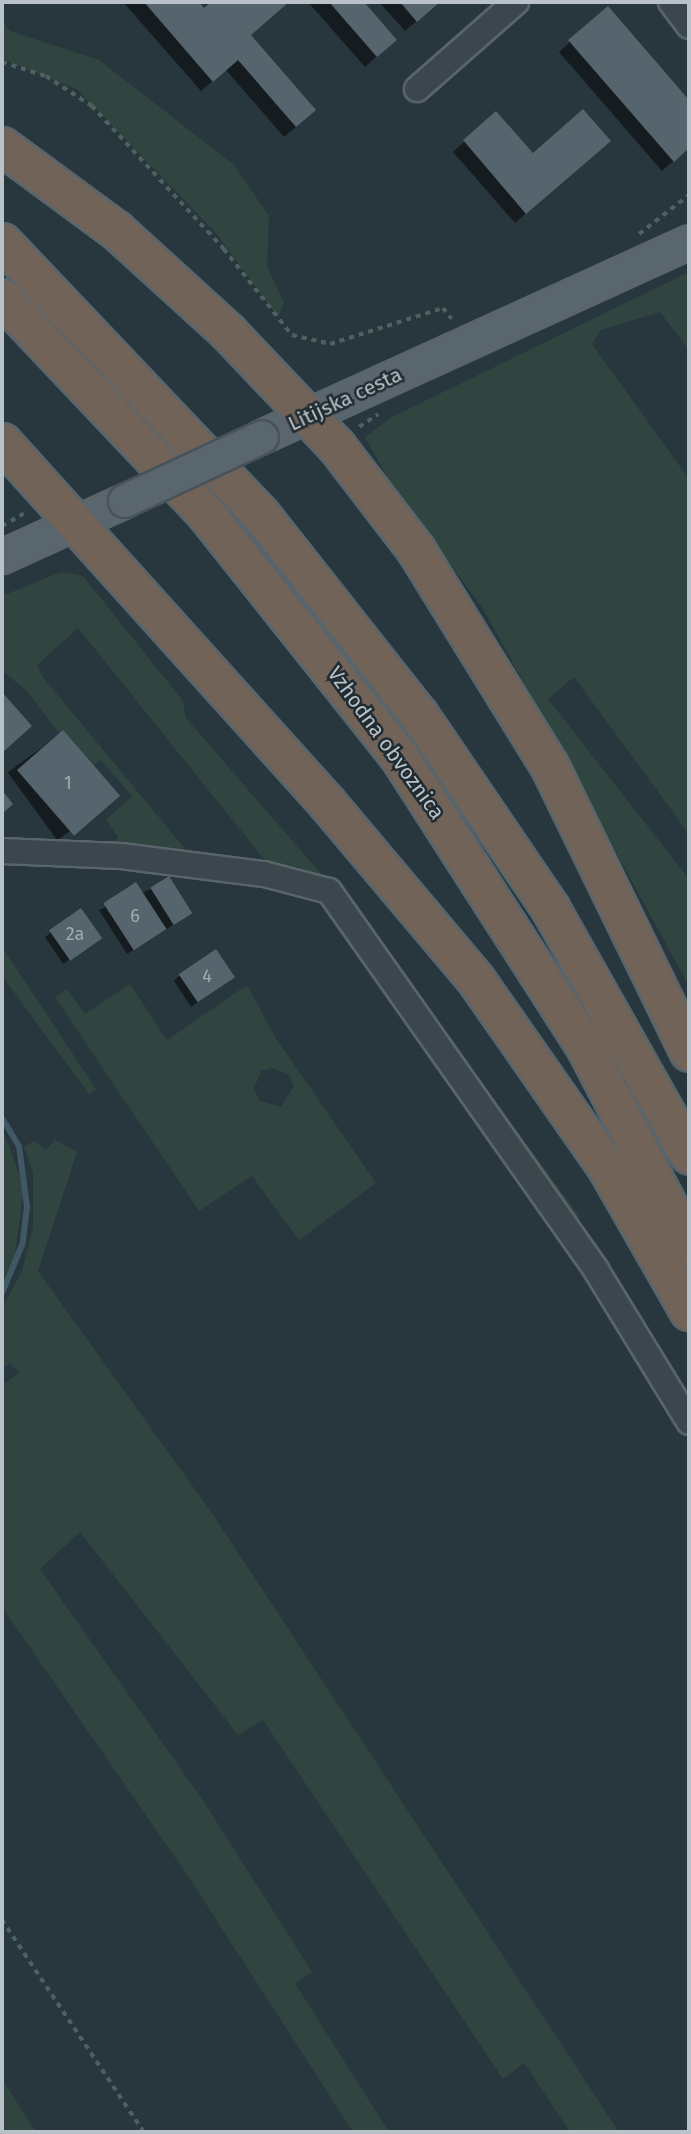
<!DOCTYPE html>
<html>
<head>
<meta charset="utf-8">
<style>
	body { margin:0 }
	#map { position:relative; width:691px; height:2134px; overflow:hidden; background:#28363d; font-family:"Fira Sans",sans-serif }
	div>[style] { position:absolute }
	.green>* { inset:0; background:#304540 }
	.shadow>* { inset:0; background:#0007; transform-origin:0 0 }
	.stream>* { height:6px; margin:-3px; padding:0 3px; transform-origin:3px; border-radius:3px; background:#405764 }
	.building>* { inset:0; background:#56656d; transform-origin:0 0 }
	.path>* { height:3.5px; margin-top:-1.75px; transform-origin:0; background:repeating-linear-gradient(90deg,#4f615f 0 5px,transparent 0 10px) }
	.roads { filter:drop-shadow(2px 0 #59656b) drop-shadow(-2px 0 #59656b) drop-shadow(0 2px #59656b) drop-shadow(0 -2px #59656b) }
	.minor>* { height:24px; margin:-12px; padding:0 12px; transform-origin:12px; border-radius:12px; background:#3b474d }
	.major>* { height:32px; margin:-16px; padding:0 16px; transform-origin:16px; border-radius:16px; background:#5a666d }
	.highway>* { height:37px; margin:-18.5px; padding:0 18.5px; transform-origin:18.5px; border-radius:18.5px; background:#726359 }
	.bridges { filter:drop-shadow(2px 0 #485359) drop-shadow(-2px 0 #485359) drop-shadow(0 2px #485359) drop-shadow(0 -2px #485359) }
	.major-bridge>* { height:32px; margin:-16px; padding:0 16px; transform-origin:16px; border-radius:16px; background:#5a666d }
	span { translate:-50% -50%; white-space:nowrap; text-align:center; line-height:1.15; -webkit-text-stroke:5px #202c32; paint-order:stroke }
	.number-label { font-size:18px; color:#a0abb1 }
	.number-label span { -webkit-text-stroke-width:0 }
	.street-label { font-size:21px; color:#b8c2c8 }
	.frame { position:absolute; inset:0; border:4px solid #b8c2c8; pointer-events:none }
</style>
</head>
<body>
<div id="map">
	<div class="green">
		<i style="clip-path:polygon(2px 21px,10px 31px,99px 60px,234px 165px,269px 216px,267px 266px,284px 303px,278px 317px,216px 233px,77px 89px,2px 59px)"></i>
		<i style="clip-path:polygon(689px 272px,689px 350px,660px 312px,601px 330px,592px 344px,689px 479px,689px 834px,574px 677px,548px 699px,689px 879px,689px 986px,484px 610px,392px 486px,365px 437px,392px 417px)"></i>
		<i style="clip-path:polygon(61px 572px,83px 576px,183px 701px,186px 718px,367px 927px,580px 1217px,570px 1223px,320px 890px,272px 869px,78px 628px,37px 665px,42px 676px,191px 856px,111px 847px,118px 837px,106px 820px,132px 796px,101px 760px,88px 770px,25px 689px,2px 671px,2px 596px)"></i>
		<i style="clip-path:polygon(2px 947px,96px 1089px,89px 1094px,2px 976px)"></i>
		<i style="clip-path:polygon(evenodd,130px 984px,167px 1040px,247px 985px,275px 1037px,376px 1183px,299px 1240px,252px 1176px,199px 1211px,55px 997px,67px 989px,85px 1014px,130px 984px,271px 1068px,289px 1074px,294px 1086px,281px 1107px,260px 1101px,254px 1089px,261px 1071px,271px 1068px)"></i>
		<i style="clip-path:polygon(2px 1127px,24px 1188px,14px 1260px,2px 1282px)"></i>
		<i style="clip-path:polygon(55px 1140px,77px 1152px,38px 1271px,214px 1516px,619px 2132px,570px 2132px,524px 2063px,503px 2079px,263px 1720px,238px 1735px,80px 1532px,40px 1569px,202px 1799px,312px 1972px,295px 1983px,389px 2132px,353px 2132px,190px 1879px,2px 1607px,2px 1385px,19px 1373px,10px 1363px,2px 1368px,2px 1308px,22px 1271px,33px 1228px,33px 1173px,24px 1147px,34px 1141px,46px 1150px)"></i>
		<i style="clip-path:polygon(2px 2079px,36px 2132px,2px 2132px)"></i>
	</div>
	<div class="shadow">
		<i style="clip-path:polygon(123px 2px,196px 2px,204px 10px,210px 2px,288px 2px,249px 36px,303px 121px,284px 137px,226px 70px,201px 91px)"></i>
		<i style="clip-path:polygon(308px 2px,362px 2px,395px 40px,365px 67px)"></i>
		<i style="clip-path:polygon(379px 2px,438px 2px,405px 31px)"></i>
		<i style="clip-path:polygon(607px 8px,689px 103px,689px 147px,662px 171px,559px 52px)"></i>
		<i style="clip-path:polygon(496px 113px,532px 155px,597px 151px,515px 223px,453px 152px)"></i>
		<i style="left:62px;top:733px;width:84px;height:67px;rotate:54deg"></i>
		<i style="clip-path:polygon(151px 889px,184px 918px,127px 954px,99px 910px)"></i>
		<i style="clip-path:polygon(81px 910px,94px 943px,63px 964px,45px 937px)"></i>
		<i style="clip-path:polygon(179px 976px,227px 982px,191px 1007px,174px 981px)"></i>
	</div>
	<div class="stream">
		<i style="left:2px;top:1118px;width:33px;rotate:59deg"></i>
		<i style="left:19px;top:1146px;width:62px;rotate:82.5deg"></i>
		<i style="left:27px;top:1207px;width:38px;rotate:97deg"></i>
		<i style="left:22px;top:1245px;width:52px;rotate:112.6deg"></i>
	</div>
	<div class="building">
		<i style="clip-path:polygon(144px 2px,199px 2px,204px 8px,211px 2px,289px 2px,251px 35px,316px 110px,296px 127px,238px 60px,213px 82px)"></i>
		<i style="clip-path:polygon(329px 2px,364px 2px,397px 40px,377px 57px)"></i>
		<i style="clip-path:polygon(400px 2px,440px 2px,417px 22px)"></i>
		<i style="clip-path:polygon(608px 6px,689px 100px,689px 148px,674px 162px,568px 40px)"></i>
		<i style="clip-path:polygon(583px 109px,611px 141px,526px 214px,463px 140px,496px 111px,533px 153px)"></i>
		<i style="clip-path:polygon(2px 692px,32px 726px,2px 753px)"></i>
		<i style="left:63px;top:730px;width:87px;height:61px;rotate:49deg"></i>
		<i style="clip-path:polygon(2px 790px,13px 804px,2px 814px)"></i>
		<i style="left:169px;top:876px;width:44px;height:22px;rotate:58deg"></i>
		<i style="left:136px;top:882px;width:56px;height:39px;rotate:57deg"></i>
		<i style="left:81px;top:908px;width:37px;height:39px;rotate:55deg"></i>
		<i style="left:216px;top:949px;width:34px;height:45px;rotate:56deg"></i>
	</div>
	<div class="path">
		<i style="left:2px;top:62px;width:46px;rotate:17.7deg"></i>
		<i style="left:46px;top:76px;width:55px;rotate:33.1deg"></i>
		<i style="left:92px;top:106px;width:195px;rotate:47.3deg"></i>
		<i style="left:224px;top:249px;width:110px;rotate:51.7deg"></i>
		<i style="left:292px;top:335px;width:39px;rotate:13deg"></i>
		<i style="left:330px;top:344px;width:119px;rotate:-17.7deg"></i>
		<i style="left:443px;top:308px;width:14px;rotate:51deg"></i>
		<i style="left:639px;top:234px;width:63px;rotate:-38deg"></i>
		<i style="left:359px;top:427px;width:23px;rotate:-34deg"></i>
		<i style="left:2px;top:526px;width:28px;rotate:-30deg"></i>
		<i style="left:2px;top:1920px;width:255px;rotate:56.2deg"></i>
	</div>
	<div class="roads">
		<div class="minor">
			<i style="left:671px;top:2px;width:30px;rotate:53deg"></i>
			<i style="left:417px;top:89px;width:132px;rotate:-41.3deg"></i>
			<i style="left:2px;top:851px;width:119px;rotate:2.4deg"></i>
			<i style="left:121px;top:856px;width:144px;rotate:7.2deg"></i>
			<i style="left:264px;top:874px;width:67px;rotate:14.7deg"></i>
			<i style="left:329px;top:891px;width:464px;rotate:54.8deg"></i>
			<i style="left:596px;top:1270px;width:178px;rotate:58.5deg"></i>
		</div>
		<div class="major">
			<i style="left:262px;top:437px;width:469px;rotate:-24.5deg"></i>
			<i style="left:2px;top:557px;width:135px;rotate:-24.5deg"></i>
		</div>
		<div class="highway">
			<i style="left:2px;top:146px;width:142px;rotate:36.4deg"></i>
			<i style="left:116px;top:230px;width:150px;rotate:42.3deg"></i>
			<i style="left:227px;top:331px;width:160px;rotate:46.5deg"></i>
			<i style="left:337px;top:447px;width:130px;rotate:52.5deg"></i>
			<i style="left:416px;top:550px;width:253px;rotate:58.3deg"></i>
			<i style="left:549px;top:765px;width:319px;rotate:64deg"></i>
			<i style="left:2px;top:242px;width:376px;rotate:46.5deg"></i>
			<i style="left:261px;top:515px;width:255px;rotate:51.7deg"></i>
			<i style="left:419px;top:715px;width:233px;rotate:55.8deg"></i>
			<i style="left:550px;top:908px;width:283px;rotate:60.6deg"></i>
			<i style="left:2px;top:298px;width:297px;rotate:46.6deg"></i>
			<i style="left:206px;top:514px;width:308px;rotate:51.5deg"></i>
			<i style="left:398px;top:755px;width:348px;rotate:57.3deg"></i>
			<i style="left:586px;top:1048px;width:224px;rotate:62.6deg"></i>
			<i style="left:2px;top:442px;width:486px;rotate:48deg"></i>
			<i style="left:327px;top:803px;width:231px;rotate:49.9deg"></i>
			<i style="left:476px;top:980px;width:229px;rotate:55.1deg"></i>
			<i style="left:607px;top:1168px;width:165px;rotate:60.2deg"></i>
		</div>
	</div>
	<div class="bridges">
		<div class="major-bridge">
			<i style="left:125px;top:501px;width:151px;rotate:-25deg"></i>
		</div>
	</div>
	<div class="number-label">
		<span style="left:68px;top:783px">1</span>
		<span style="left:135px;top:916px">6</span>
		<span style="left:75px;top:934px">2a</span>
		<span style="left:207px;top:976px">4</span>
	</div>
	<div class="street-label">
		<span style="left:345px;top:399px;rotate:-25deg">Litijska cesta</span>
		<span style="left:386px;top:743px;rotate:54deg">Vzhodna obvoznica</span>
	</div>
	<div class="frame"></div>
</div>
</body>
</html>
